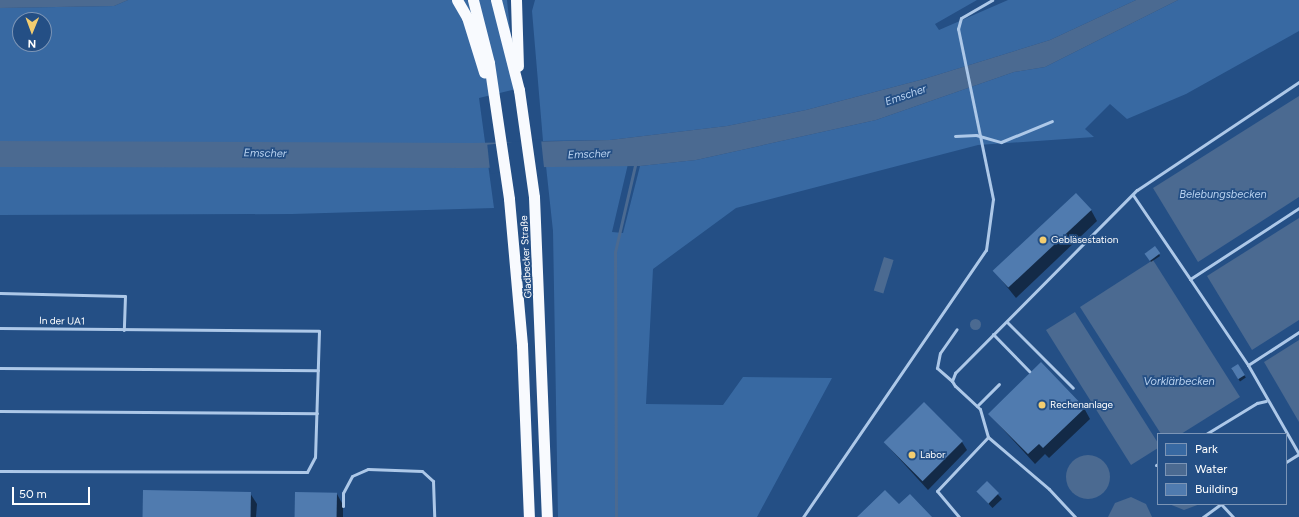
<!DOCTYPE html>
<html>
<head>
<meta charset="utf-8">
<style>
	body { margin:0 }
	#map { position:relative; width:1299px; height:517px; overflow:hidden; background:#244f85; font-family:Figtree,sans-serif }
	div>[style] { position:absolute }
	.green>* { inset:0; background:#3869a2 }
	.water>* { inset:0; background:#4b6a91; transform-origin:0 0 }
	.round { border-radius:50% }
	.pier>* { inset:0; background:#244f85; transform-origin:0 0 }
	.shadow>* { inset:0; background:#0007; transform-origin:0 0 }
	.stream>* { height:3px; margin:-1.5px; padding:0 1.5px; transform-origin:1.5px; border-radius:1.5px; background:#4b6a91 }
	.building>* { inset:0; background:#507baf; transform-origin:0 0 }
	.service>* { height:3px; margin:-1.5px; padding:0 1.5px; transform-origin:1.5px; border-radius:1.5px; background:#adc8e8 }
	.trunk>* { height:11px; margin:-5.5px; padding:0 5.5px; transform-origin:5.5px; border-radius:5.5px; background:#f8fafe }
	.dots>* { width:11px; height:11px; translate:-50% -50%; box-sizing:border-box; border:2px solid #244f85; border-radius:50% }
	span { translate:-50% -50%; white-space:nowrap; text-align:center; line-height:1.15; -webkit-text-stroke:3.5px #244f85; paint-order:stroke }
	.poi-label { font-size:10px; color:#fff }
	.left { translate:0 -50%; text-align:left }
	.street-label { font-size:10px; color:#fff }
	.water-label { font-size:11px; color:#b9d2f0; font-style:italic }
	.legend { position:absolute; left:1157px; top:433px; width:130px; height:72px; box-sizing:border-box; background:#244f85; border:1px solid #7c95b6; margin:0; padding:5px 7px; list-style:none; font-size:12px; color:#fff }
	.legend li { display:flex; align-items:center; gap:8px; height:20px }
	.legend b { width:20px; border:1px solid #7c95b6 }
	.north { position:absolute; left:12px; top:12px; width:40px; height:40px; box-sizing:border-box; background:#244f85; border:1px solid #7c95b6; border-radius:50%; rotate:181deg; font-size:11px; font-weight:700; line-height:16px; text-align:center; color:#fff }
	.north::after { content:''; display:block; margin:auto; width:14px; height:18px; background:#f3cd70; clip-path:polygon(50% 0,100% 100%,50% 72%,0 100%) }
	.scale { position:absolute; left:12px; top:487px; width:78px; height:18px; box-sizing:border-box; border:2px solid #fff; border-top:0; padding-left:5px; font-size:12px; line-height:14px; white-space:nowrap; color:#fff; -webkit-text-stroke:3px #244f85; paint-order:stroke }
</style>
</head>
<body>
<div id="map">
	<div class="green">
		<i style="clip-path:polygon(evenodd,128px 0,507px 0,516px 89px,479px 98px,494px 208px,292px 214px,0 215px,0 8px,114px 6px,128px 0,20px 20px,44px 20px,44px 44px,20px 44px,20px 20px)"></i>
		<i style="clip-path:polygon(535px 0,977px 0,935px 24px,939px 30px,1008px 0,1136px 0,1050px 40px,924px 79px,806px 110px,727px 126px,610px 140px,543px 141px,532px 11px)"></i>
		<i style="clip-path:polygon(1178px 0,1299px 0,1299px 31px,1186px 94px,1127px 119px,1110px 104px,1085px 129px,1094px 137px,978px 145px,736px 208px,653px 269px,646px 404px,723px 405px,743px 377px,832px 378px,757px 517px,558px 517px,553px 231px,546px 166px,628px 164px,612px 232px,623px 233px,640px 166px,696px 160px,876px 120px,1014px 72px,1045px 67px)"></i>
	</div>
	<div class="water">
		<i style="clip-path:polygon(0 0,128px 0,114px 6px,0 8px)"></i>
		<i style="clip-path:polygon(1136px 0,1178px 0,1045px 67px,1014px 72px,876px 120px,696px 160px,640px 166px,471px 168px,0 167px,0 141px,472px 143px,610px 140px,727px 126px,806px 110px,924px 79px,1050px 40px)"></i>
		<i style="clip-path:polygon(1299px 96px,1299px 197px,1198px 262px,1153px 188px)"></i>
		<i style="clip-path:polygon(1299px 218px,1299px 320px,1252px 350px,1207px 276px)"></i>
		<i style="left:884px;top:257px;width:10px;height:35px;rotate:17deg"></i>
		<i style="clip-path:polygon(1153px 260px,1240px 397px,1181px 434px,1161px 434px,1080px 307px)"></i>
		<i style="clip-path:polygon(1075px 312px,1158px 443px,1158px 448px,1131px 465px,1046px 330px)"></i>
		<i class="round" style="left:969.5px;top:318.5px;width:11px;height:11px"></i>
		<i style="clip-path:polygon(1299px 340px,1299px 422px,1264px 362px)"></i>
		<i class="round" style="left:1066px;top:455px;width:44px;height:44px"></i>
		<i style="clip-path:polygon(1131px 497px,1146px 504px,1152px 517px,1108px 517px,1115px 503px)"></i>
		<i style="clip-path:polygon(1169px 504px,1200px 504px,1184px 510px)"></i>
	</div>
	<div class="pier">
		<i style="left:541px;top:139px;width:29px;height:54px;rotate:84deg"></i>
	</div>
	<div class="shadow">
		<i style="clip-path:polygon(1091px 210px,1097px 221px,1016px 298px,995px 272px)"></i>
		<i style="clip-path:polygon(1155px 247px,1160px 256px,1151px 262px,1146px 253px)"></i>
		<i style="left:1238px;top:366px;width:14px;height:7px;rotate:56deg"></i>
		<i style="clip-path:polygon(1084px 408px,1090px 419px,1049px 458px,1045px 454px,1035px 464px,989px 414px)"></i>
		<i style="clip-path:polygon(962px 442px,967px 450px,928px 490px,885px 443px)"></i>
		<i style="left:987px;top:483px;width:22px;height:13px;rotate:47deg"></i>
		<i style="clip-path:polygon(250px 493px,257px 504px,256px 517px,143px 517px)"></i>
		<i style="clip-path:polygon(337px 494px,343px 505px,343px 517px,296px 517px)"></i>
	</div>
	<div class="stream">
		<i style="left:616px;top:517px;width:265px;rotate:-90.2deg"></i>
		<i style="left:615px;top:252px;width:93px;rotate:-77deg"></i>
	</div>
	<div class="building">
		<i style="left:1076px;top:193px;width:23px;height:114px;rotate:47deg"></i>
		<i style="left:1155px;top:246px;width:9px;height:13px;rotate:54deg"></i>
		<i style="clip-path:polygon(1041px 362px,1085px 408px,1043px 448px,1039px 444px,1028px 454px,988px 414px)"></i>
		<i style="left:1238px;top:364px;width:13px;height:8px;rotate:58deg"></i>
		<i style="left:924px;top:402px;width:55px;height:57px;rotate:45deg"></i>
		<i style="left:987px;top:481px;width:17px;height:15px;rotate:45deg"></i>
		<i style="left:143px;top:490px;width:108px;height:27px;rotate:1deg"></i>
		<i style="clip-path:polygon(885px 490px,899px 504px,910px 494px,932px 517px,857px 517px)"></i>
		<i style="left:295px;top:492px;width:42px;height:25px;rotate:1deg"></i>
	</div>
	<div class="service">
		<i style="left:955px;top:136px;width:21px;rotate:-3deg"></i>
		<i style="left:976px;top:135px;width:26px;rotate:16deg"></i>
		<i style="left:1001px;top:142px;width:55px;rotate:-22.4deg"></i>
		<i style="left:1133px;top:195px;width:102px;rotate:55.8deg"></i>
		<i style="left:1299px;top:208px;width:130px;rotate:146.9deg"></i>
		<i style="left:1190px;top:279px;width:104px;rotate:56deg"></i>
		<i style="left:1248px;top:365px;width:103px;rotate:60.2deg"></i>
		<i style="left:0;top:293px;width:125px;rotate:1.4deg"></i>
		<i style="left:125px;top:296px;width:34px;rotate:92deg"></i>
		<i style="left:1007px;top:322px;width:93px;rotate:45deg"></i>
		<i style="left:0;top:328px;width:319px;rotate:0.5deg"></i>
		<i style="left:319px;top:331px;width:126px;rotate:91.8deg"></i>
		<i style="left:315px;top:457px;width:17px;rotate:118deg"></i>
		<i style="left:307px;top:472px;width:307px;rotate:-179.8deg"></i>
		<i style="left:993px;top:334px;width:52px;rotate:45.8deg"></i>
		<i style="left:1248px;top:365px;width:61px;rotate:-32.9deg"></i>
		<i style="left:0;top:368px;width:318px;rotate:0.4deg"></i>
		<i style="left:952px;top:381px;width:20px;rotate:-139deg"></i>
		<i style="left:937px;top:368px;width:15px;rotate:-79deg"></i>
		<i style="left:940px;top:353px;width:29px;rotate:-55deg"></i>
		<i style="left:977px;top:406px;width:31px;rotate:-45deg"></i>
		<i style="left:0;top:411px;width:317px;rotate:0.4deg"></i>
		<i style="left:1206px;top:434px;width:60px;rotate:-31.3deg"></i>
		<i style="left:1257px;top:403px;width:9px;rotate:-13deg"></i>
		<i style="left:988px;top:437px;width:80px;rotate:40.4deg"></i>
		<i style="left:1049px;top:489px;width:38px;rotate:47deg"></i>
		<i style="left:1286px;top:462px;width:15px;rotate:-32deg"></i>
		<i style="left:1156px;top:465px;width:2px;rotate:-27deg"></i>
		<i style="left:1221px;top:504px;width:18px;rotate:47deg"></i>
		<i style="left:343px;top:506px;width:13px;rotate:-90deg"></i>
		<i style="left:343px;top:493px;width:19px;rotate:-62deg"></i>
		<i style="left:352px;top:476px;width:17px;rotate:-24deg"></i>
		<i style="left:368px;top:469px;width:54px;rotate:2.1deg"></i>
		<i style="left:422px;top:471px;width:15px;rotate:42deg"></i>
		<i style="left:433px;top:481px;width:36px;rotate:88deg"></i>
		<i style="left:803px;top:517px;width:324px;rotate:-55.6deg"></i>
		<i style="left:986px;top:250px;width:51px;rotate:-82.2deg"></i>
		<i style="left:993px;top:199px;width:174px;rotate:-101.6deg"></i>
		<i style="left:958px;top:29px;width:11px;rotate:-75deg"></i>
		<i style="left:961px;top:18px;width:36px;rotate:-30deg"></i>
		<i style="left:959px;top:517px;width:34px;rotate:-130deg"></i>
		<i style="left:937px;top:491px;width:74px;rotate:-46.6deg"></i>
		<i style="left:988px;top:437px;width:29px;rotate:-106deg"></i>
		<i style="left:980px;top:409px;width:34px;rotate:-137deg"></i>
		<i style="left:955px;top:386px;width:6px;rotate:-121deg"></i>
		<i style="left:952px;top:381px;width:9px;rotate:-69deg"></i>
		<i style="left:955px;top:373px;width:258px;rotate:-45.2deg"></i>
		<i style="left:1137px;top:190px;width:195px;rotate:-33.7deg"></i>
		<i style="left:1203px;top:517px;width:22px;rotate:-36deg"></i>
	</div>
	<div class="trunk">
		<i style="left:457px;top:0;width:20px;rotate:60deg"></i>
		<i style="left:467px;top:17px;width:58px;rotate:72.8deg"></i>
		<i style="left:473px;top:0;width:65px;rotate:75.7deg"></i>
		<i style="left:489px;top:63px;width:137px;rotate:81.6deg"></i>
		<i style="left:509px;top:199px;width:147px;rotate:84.9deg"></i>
		<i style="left:522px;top:345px;width:172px;rotate:87.7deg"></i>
		<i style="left:496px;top:0;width:93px;rotate:75.7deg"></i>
		<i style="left:519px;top:90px;width:108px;rotate:82deg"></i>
		<i style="left:534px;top:197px;width:320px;rotate:87.7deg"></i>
		<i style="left:516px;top:0;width:66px;rotate:88.3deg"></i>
	</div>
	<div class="dots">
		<i style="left:1043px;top:240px;background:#f3cd70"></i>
		<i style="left:1042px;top:405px;background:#f3cd70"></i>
		<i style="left:912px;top:455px;background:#f3cd70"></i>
	</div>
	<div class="poi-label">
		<span class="left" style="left:1051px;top:240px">Gebläsestation</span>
		<span class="left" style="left:1050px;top:405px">Rechenanlage</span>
		<span class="left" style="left:920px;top:455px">Labor</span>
	</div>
	<div class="street-label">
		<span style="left:526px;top:257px;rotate:-93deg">Gladbecker Straße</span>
		<span style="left:62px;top:321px;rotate:1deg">In der UA1</span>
	</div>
	<div class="water-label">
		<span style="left:906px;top:96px;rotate:-19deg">Emscher</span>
		<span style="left:265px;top:154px;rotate:1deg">Emscher</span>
		<span style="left:589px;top:155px;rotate:-2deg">Emscher</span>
		<span style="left:1223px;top:195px">Belebungsbecken</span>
		<span style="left:1179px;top:382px">Vorklärbecken</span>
	</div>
	<ul class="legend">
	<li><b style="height:11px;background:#3869a2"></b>Park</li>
	<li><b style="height:11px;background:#4b6a91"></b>Water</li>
	<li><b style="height:11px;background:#507baf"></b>Building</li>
	</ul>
	<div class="north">N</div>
	<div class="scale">50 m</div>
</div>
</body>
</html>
